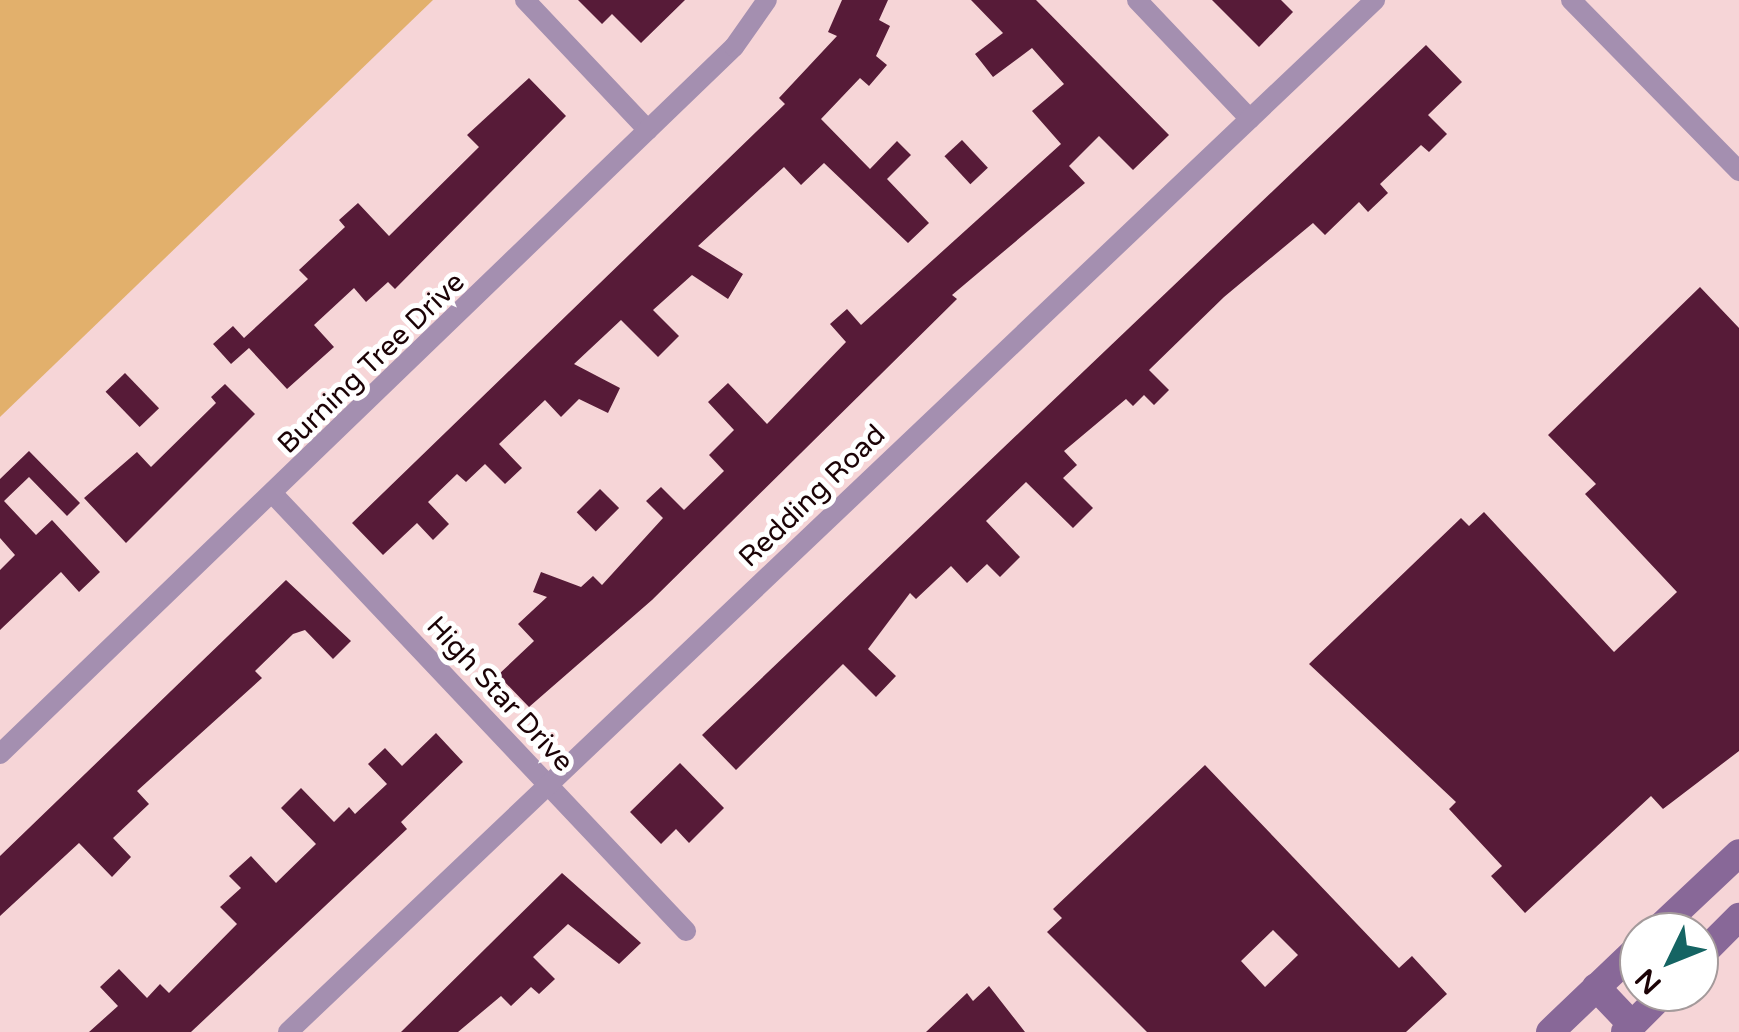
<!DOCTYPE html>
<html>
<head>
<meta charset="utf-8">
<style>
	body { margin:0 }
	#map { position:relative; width:1739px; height:1032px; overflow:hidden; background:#f6d5d7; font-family:"Varela Round",sans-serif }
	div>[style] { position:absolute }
	.green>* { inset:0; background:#e2b06c }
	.building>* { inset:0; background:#571b38; transform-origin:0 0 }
	.minor>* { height:20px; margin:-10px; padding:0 10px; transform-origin:10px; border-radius:10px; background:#a48fb0 }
	.secondary>* { height:28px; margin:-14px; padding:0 14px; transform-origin:14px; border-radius:14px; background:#886898 }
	span { translate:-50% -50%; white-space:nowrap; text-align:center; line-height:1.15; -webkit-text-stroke:10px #fff; paint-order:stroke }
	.street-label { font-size:28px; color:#1c0306 }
	.north { position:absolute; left:1619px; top:912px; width:100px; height:100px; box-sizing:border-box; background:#fff; border:2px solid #a49a9b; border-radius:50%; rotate:227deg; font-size:28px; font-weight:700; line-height:40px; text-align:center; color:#1c0306 }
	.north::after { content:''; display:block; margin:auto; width:35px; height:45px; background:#156463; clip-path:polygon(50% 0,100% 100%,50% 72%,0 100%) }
</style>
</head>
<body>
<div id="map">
	<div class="green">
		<i style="clip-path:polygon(0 0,433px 0,0 417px)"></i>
	</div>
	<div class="building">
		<i style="clip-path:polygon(578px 0,685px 0,641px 43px,612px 14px,602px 24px)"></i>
		<i style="clip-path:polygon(842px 0,888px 0,879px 20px,890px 26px,876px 56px,887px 65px,869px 86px,860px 78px,821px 119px,870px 169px,897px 141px,911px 155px,887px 179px,929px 223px,908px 243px,824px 163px,801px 185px,784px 167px,698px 246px,743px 274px,728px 299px,692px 275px,653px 310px,679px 336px,658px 357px,621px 320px,574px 364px,620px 388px,608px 413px,579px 399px,561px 417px,545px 400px,499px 444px,522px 468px,505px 484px,485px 464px,466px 482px,457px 474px,428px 502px,449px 524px,433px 540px,417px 523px,383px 555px,352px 523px,785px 104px,779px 98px,837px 36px,828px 32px)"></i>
		<i style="clip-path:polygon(971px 0,1036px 0,1169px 135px,1133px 170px,1099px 136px,1069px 166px,1085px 183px,952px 295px,957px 299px,652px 600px,529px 707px,498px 675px,534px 641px,518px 624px,547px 597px,533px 592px,541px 572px,581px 587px,593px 576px,602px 585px,663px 518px,646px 501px,661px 487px,684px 510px,724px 471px,709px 455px,734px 430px,708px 402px,728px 383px,767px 424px,846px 342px,830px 324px,847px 309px,861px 325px,1061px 144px,1032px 111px,1064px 84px,1032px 48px,993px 77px,975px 54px,1003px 33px)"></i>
		<i style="clip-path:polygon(1212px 0,1281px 0,1293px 12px,1259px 47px)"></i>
		<i style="clip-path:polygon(1426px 45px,1462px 82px,1428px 115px,1447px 134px,1429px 152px,1421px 145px,1380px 184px,1388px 193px,1368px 212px,1359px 202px,1325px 235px,1313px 223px,1224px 297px,1149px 370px,1169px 390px,1154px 405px,1144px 395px,1133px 406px,1126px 399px,1064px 451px,1077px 465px,1063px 478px,1093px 508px,1073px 528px,1026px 482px,986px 521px,1020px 557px,1000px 577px,987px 564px,967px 583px,951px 566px,916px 599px,910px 593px,868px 649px,896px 676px,876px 697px,843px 664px,736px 770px,702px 735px)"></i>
		<i style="clip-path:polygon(529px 78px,566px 116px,395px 289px,388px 282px,366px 302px,354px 288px,314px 325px,334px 347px,287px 389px,249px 348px,231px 364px,213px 344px,233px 326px,244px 338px,308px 279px,299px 270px,345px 227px,339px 220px,358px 203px,389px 236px,479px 147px,467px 135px)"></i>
		<i style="left:962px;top:140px;width:38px;height:24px;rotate:47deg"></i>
		<i style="clip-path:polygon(1700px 287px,1739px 328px,1739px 751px,1663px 809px,1651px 796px,1525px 913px,1491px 876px,1502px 866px,1449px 809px,1456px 802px,1309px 664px,1461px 518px,1469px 526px,1484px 512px,1614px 652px,1677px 592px,1585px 494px,1596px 484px,1548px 435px)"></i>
		<i style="left:125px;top:373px;width:49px;height:27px;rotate:46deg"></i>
		<i style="clip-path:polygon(225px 384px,255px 414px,126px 543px,84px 498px,137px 452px,151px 467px,216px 403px,211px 397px)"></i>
		<i style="clip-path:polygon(29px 451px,80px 503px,67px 516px,29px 477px,4px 501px,36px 535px,52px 520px,100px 572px,79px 592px,61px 572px,0 630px,0 570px,15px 555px,0 538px,0 479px)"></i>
		<i style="left:600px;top:489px;width:27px;height:33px;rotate:45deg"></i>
		<i style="clip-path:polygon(286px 580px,351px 641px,333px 659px,305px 630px,293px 634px,255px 671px,262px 678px,137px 791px,149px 804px,113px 838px,131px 857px,112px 877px,79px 843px,0 916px,0 856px)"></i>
		<i style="clip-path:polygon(436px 733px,463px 762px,401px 822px,407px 829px,191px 1032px,89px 1032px,118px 1006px,100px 987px,119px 969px,147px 998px,160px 984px,169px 993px,237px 924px,220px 907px,241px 888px,229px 876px,251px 856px,276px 883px,316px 844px,281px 808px,301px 788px,334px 822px,349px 807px,355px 814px,387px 784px,368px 764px,385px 748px,402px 766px)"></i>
		<i style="clip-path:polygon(680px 763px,724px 808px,689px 843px,676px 829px,661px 844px,630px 812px)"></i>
		<i style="clip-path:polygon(evenodd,1205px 765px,1399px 968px,1412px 956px,1447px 994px,1406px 1032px,1147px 1032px,1047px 932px,1062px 918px,1053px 909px,1205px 765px,1273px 930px,1298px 955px,1265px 987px,1241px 961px,1273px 930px)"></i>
		<i style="clip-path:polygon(562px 873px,641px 943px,619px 964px,568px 924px,533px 957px,555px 979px,539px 994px,531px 987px,511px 1006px,501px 996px,458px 1032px,401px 1032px)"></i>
		<i style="clip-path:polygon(989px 986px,1025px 1032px,926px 1032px,967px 993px,973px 1001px)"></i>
	</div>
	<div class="minor">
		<i style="left:525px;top:0;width:179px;rotate:46.6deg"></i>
		<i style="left:1137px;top:0;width:164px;rotate:46.5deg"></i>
		<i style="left:1571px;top:0;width:240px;rotate:45.5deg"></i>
		<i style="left:274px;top:495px;width:600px;rotate:46.62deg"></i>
		<i style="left:0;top:754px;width:1019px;rotate:-43.93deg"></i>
		<i style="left:734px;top:47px;width:57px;rotate:-54.9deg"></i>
		<i style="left:288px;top:1032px;width:1499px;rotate:-43.51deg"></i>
	</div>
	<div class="secondary">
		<i style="left:1655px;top:932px;width:115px;rotate:-43.2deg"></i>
		<i style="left:1699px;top:957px;width:57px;rotate:-45deg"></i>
		<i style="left:1596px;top:987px;width:52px;rotate:46.5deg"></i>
		<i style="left:1550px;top:1032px;width:123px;rotate:-43.7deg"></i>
		<i style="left:1625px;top:1032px;width:57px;rotate:-45deg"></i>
	</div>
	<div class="street-label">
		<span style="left:371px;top:363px;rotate:-44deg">Burning Tree Drive</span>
		<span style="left:812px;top:496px;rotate:-44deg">Redding Road</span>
		<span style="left:500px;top:694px;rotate:47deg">High Star Drive</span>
	</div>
	<div class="north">N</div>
</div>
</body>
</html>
